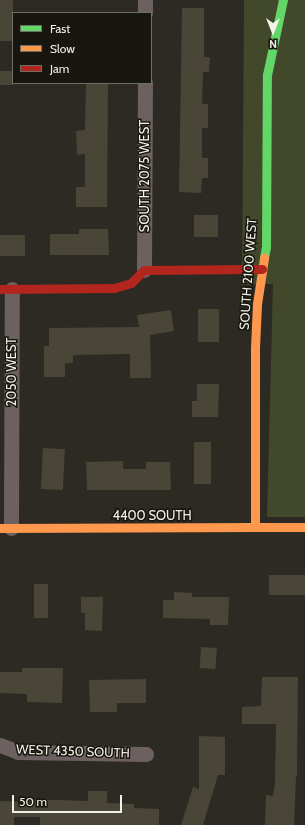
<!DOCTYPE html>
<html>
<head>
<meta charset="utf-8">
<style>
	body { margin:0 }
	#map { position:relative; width:305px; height:825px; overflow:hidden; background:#2c2a22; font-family:Cabin,sans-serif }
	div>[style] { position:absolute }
	.green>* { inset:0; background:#42492b }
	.building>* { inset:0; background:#494638; transform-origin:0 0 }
	.street>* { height:15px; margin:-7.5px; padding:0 7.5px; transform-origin:7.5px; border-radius:7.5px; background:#6d6061 }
	.fast>* { height:9px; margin:-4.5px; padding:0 4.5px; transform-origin:4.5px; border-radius:4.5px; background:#63d668 }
	.slow>* { height:9px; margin:-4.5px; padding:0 4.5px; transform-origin:4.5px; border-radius:4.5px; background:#ff974d }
	.jam>* { height:9px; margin:-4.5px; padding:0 4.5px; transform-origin:4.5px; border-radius:4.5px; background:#b3261e }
	span { translate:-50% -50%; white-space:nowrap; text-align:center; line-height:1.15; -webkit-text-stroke:3px #17160f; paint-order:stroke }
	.street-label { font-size:13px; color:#f3f1e7 }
	.legend { position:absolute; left:12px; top:12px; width:140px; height:72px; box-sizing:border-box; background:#17160f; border:1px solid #6f6e65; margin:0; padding:5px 7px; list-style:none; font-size:12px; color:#f3f1e7 }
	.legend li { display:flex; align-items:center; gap:8px; height:20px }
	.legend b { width:20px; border:1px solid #6f6e65 }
	.north { position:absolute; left:253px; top:12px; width:40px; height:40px; -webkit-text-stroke:3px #17160f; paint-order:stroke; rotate:180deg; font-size:11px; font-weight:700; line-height:16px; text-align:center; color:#f3f1e7 }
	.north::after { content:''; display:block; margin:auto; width:14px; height:18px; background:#f3f1e7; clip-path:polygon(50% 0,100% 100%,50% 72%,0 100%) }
	.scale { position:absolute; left:12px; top:795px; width:110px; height:18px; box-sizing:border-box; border:2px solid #f3f1e7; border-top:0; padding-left:5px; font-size:12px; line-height:14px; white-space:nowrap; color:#f3f1e7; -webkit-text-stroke:3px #17160f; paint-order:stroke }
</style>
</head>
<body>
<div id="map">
	<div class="green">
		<i style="clip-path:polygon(244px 0,305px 0,305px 517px,267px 517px,273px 284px,242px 285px)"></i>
	</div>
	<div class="building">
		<i style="left:0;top:0;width:13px;height:41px"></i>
		<i style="clip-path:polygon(182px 8px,204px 8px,204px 57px,210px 57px,209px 72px,203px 72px,202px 104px,208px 104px,208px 128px,202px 128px,202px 158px,208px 158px,208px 178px,202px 178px,201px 193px,179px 192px)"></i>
		<i style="left:0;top:71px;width:13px;height:14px"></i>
		<i style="clip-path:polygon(86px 83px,108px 83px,107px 207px,76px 207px,76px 187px,85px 187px,85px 154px,77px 155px,76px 131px,85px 130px)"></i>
		<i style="left:194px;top:215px;width:24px;height:22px"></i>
		<i style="clip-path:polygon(79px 229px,108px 229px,109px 255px,50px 255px,50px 234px,79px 234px)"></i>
		<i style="left:0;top:235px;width:25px;height:21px"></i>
		<i style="left:198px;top:309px;width:21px;height:33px"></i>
		<i style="clip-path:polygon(171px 310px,174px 331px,150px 335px,151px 378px,130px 378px,130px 354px,73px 355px,73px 363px,65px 363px,65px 377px,44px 377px,44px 346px,49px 346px,49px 328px,139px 327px,137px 315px)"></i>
		<i style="clip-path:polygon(197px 384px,219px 384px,218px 417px,192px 417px,192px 401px,197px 401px)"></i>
		<i style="left:194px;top:442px;width:17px;height:42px"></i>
		<i style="left:43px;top:448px;width:22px;height:41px;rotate:3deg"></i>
		<i style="clip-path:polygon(123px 461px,123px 469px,146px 469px,146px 462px,170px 462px,171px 490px,87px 490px,86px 462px)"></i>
		<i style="left:269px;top:575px;width:36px;height:20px"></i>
		<i style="left:34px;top:584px;width:14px;height:34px"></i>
		<i style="clip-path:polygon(174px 592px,192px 593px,192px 597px,229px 597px,228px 625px,210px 625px,210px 619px,163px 618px,163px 600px,174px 600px)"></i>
		<i style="clip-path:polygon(81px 597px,103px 597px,102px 631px,85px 630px,85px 613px,81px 613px)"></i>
		<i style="left:201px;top:647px;width:16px;height:21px;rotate:4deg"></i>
		<i style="clip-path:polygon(22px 668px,63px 668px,62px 703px,27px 702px,27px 694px,0 693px,0 672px,22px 672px)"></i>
		<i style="clip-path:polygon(262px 677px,298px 677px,297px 776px,296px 776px,294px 825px,265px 825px,266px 795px,273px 796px,275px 784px,276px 724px,242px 724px,242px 707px,261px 706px)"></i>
		<i style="clip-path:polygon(146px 679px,146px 703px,117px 703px,117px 712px,90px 712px,89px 680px)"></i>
		<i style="clip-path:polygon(199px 736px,225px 737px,225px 775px,218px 775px,203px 825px,181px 825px,193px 787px,199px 789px)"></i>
		<i style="clip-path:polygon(88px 791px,107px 791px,107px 803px,134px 804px,134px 808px,159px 809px,159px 825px,40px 825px,40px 817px,14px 817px,14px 825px,0 825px,0 801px,26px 802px,26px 799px,88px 801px)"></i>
	</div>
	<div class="street">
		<i style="left:145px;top:13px;width:13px;rotate:-90deg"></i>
		<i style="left:144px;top:270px;width:187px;rotate:-89.7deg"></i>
		<i style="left:11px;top:528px;width:239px;rotate:-89.8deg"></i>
		<i style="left:0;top:745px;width:19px;rotate:21deg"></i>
		<i style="left:18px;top:752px;width:128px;rotate:0.9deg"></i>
	</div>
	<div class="fast">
		<i style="left:264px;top:258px;width:11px;rotate:-80deg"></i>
		<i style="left:266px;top:247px;width:172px;rotate:-89.7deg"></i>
		<i style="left:267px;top:75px;width:77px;rotate:-78deg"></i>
	</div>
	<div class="slow">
		<i style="left:255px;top:527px;width:179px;rotate:-90deg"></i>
		<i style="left:255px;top:348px;width:44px;rotate:-87.4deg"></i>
		<i style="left:257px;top:304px;width:47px;rotate:-81.3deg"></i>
		<i style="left:0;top:528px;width:305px;rotate:-0.2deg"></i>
	</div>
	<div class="jam">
		<i style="left:0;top:289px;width:114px;rotate:-0.5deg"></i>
		<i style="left:114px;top:288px;width:18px;rotate:-16deg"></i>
		<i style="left:131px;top:283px;width:18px;rotate:-45deg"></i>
		<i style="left:144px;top:270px;width:118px;rotate:-0.5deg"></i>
	</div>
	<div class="street-label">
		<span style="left:144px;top:176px;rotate:-90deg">SOUTH 2075 WEST</span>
		<span style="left:248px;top:274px;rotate:-86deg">SOUTH 2100 WEST</span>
		<span style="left:11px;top:372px;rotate:-90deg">2050 WEST</span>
		<span style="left:152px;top:515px">4400 SOUTH</span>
		<span style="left:73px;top:751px;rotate:2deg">WEST 4350 SOUTH</span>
	</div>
	<ul class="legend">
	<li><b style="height:5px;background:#63d668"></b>Fast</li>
	<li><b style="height:5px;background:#ff974d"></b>Slow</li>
	<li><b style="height:5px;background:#b3261e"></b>Jam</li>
	</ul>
	<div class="north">N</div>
	<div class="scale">50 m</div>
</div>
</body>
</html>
